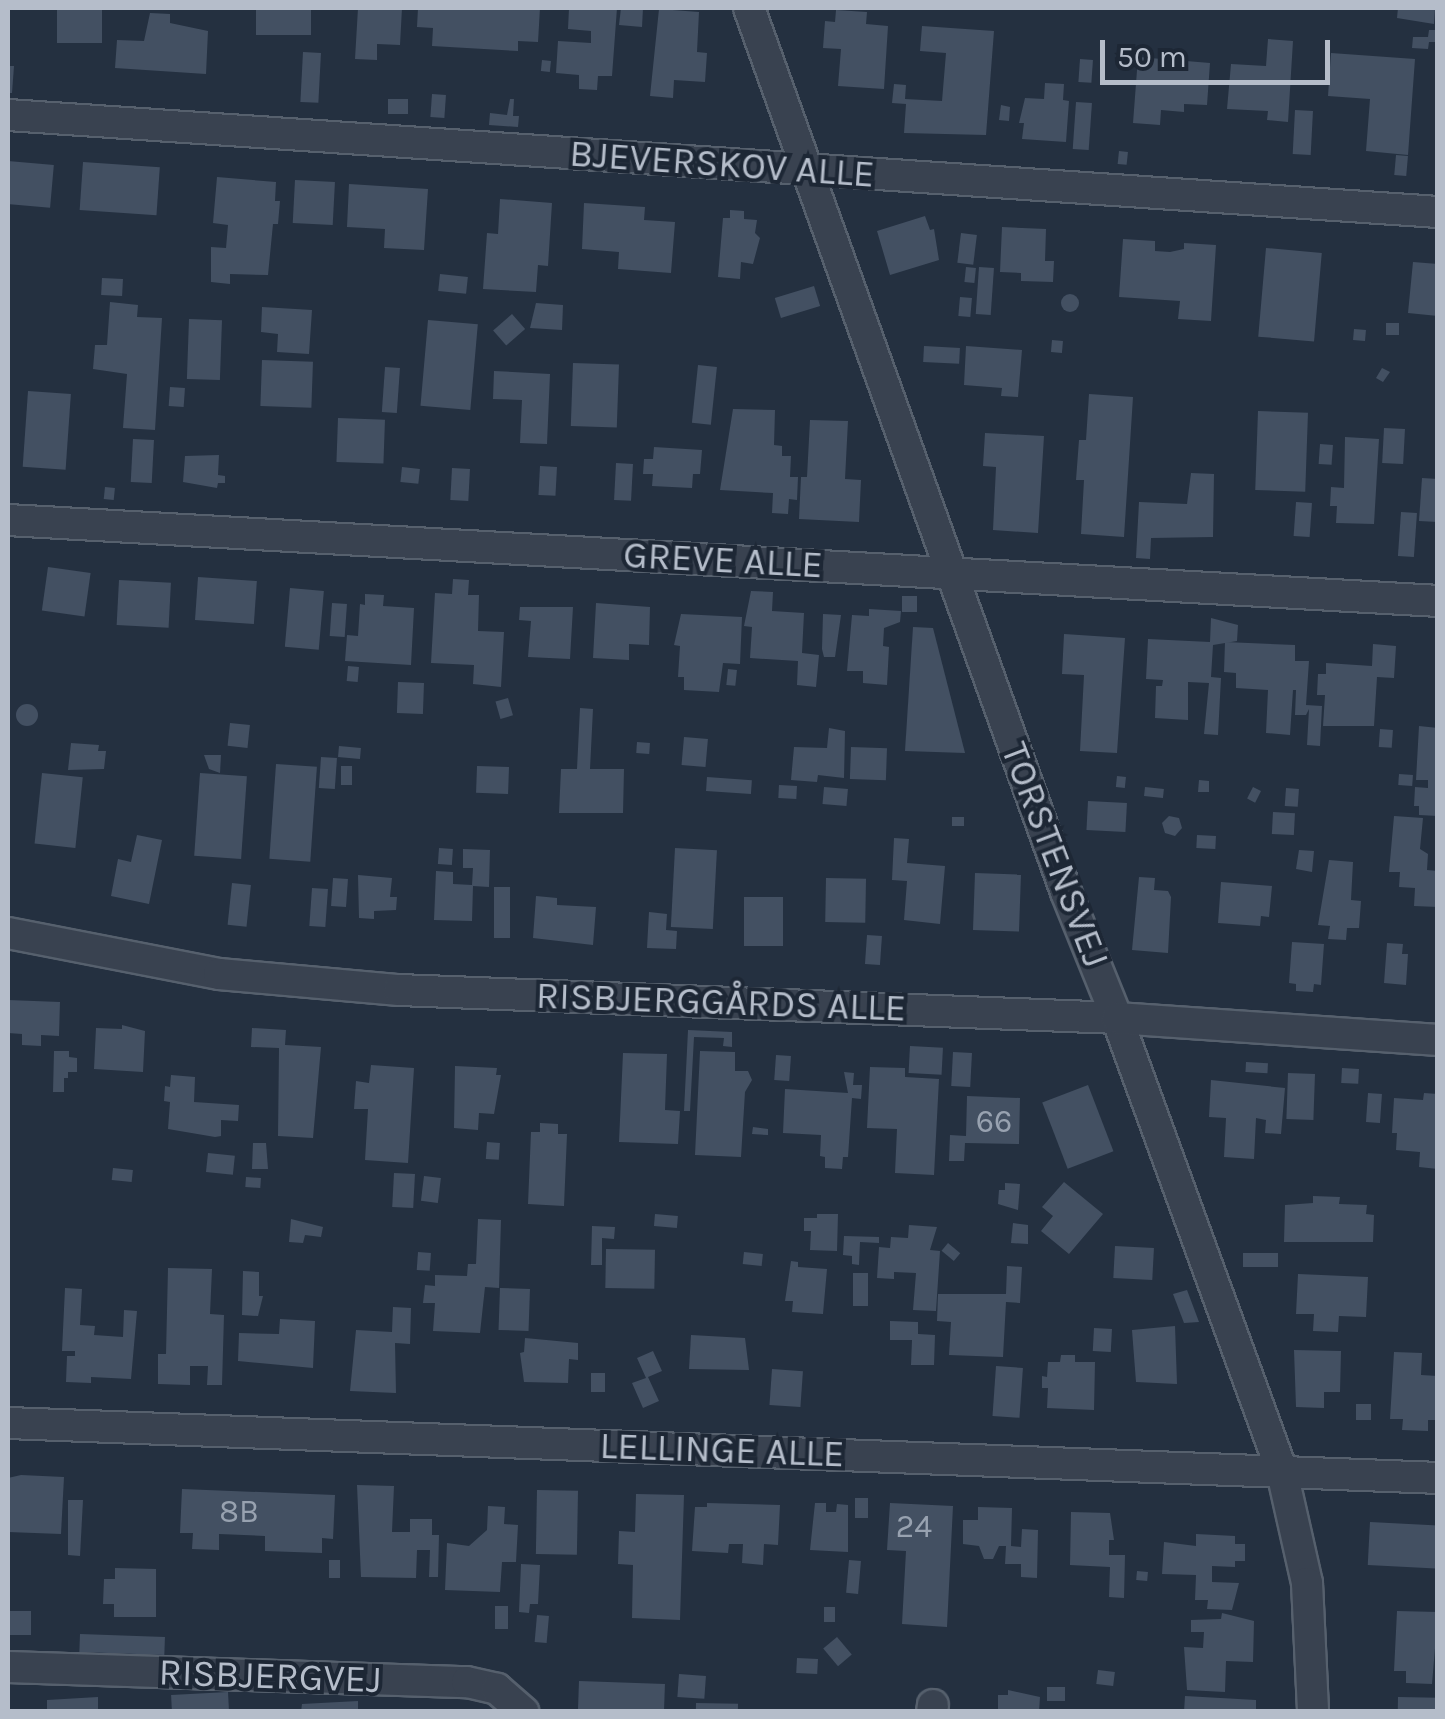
<!DOCTYPE html>
<html>
<head>
<meta charset="utf-8">
<style>
	body { margin:0 }
	#map { position:relative; width:1445px; height:1719px; overflow:hidden; background:#243040; font-family:Karla,sans-serif }
	div>[style] { position:absolute }
	.building>* { inset:0; background:#435062; transform-origin:0 0 }
	.round { border-radius:50% }
	.roads { filter:drop-shadow(2px 0 #56606d) drop-shadow(-2px 0 #56606d) drop-shadow(0 2px #56606d) drop-shadow(0 -2px #56606d) }
	.minor>* { height:30px; margin:-15px; padding:0 15px; transform-origin:15px; border-radius:15px; background:#394250 }
	span { translate:-50% -50%; white-space:nowrap; text-align:center; line-height:1.15; -webkit-text-stroke:8px #1d2735; paint-order:stroke }
	.number-label { font-size:32px; color:#98a2b0 }
	.number-label span { -webkit-text-stroke-width:0 }
	.street-label { font-size:38px; color:#b5bdca }
	.frame { position:absolute; inset:0; border:10px solid #b5bdca; pointer-events:none }
	.scale { position:absolute; left:1100px; top:40px; width:230px; height:45px; box-sizing:border-box; border:5px solid #b5bdca; border-top:0; padding-left:12px; font-size:30px; line-height:35px; white-space:nowrap; color:#b5bdca; -webkit-text-stroke:8px #1d2735; paint-order:stroke }
</style>
</head>
<body>
<div id="map">
	<div class="building">
		<i style="left:57px;top:8px;width:45px;height:35px"></i>
		<i style="left:256px;top:8px;width:55px;height:27px"></i>
		<i style="clip-path:polygon(358px 8px,402px 8px,400px 45px,377px 44px,377px 60px,355px 59px)"></i>
		<i style="clip-path:polygon(418px 8px,540px 8px,538px 42px,518px 41px,518px 51px,432px 46px,433px 28px,417px 27px)"></i>
		<i style="clip-path:polygon(569px 8px,617px 8px,612px 76px,598px 76px,597px 90px,579px 89px,579px 75px,556px 73px,558px 41px,591px 43px,591px 31px,568px 29px)"></i>
		<i style="clip-path:polygon(621px 8px,643px 8px,642px 27px,619px 25px)"></i>
		<i style="clip-path:polygon(1398px 8px,1435px 8px,1434px 24px,1397px 18px)"></i>
		<i style="clip-path:polygon(659px 9px,699px 12px,697px 52px,707px 53px,705px 82px,674px 80px,673px 98px,650px 96px)"></i>
		<i style="clip-path:polygon(836px 10px,867px 12px,866px 24px,888px 26px,884px 89px,838px 86px,841px 49px,823px 48px,825px 21px,835px 22px)"></i>
		<i style="clip-path:polygon(150px 13px,170px 14px,170px 23px,208px 31px,206px 74px,115px 68px,117px 40px,144px 41px)"></i>
		<i style="clip-path:polygon(922px 26px,994px 31px,986px 135px,904px 133px,906px 104px,892px 103px,894px 84px,906px 85px,905px 99px,942px 101px,946px 53px,920px 51px)"></i>
		<i style="clip-path:polygon(1429px 30px,1438px 30px,1438px 42px,1429px 42px,1428px 49px,1412px 48px,1413px 37px,1428px 37px)"></i>
		<i style="clip-path:polygon(1268px 39px,1293px 41px,1288px 122px,1267px 120px,1268px 111px,1227px 109px,1231px 64px,1266px 66px)"></i>
		<i style="left:303px;top:52px;width:18px;height:50px;rotate:3deg"></i>
		<i style="clip-path:polygon(1331px 53px,1415px 59px,1408px 155px,1366px 151px,1370px 99px,1328px 96px)"></i>
		<i style="clip-path:polygon(1138px 57px,1210px 63px,1207px 105px,1184px 104px,1184px 112px,1161px 110px,1160px 125px,1133px 123px)"></i>
		<i style="left:1080px;top:59px;width:13px;height:23px;rotate:4deg"></i>
		<i style="left:542px;top:60px;width:9px;height:11px;rotate:6deg"></i>
		<i style="clip-path:polygon(8px 66px,14px 66px,12px 93px,8px 93px)"></i>
		<i style="clip-path:polygon(1045px 83px,1064px 84px,1063px 100px,1069px 101px,1066px 142px,1022px 139px,1024px 123px,1019px 123px,1025px 98px,1044px 99px)"></i>
		<i style="left:432px;top:94px;width:14px;height:23px;rotate:4deg"></i>
		<i style="left:388px;top:99px;width:20px;height:15px"></i>
		<i style="clip-path:polygon(510px 99px,514px 99px,513px 116px,519px 116px,518px 127px,489px 125px,490px 113px,507px 115px)"></i>
		<i style="left:1076px;top:102px;width:16px;height:47px;rotate:4deg"></i>
		<i style="clip-path:polygon(1001px 105px,1010px 107px,1009px 121px,999px 120px)"></i>
		<i style="left:1295px;top:110px;width:18px;height:44px;rotate:3deg"></i>
		<i style="left:1119px;top:151px;width:9px;height:13px;rotate:6deg"></i>
		<i style="left:1396px;top:155px;width:12px;height:20px;rotate:5deg"></i>
		<i style="left:8px;top:161px;width:46px;height:43px;rotate:5deg"></i>
		<i style="left:83px;top:162px;width:77px;height:48px;rotate:4deg"></i>
		<i style="clip-path:polygon(217px 177px,276px 182px,275px 201px,280px 201px,278px 224px,273px 224px,268px 275px,230px 274px,230px 284px,211px 282px,211px 247px,226px 248px,228px 225px,213px 223px)"></i>
		<i style="left:295px;top:180px;width:40px;height:43px;rotate:3deg"></i>
		<i style="clip-path:polygon(349px 184px,428px 189px,424px 250px,384px 248px,385px 229px,347px 227px)"></i>
		<i style="clip-path:polygon(500px 199px,552px 203px,548px 266px,538px 265px,536px 292px,483px 289px,487px 233px,498px 234px)"></i>
		<i style="clip-path:polygon(584px 203px,645px 207px,644px 220px,675px 222px,671px 273px,618px 269px,619px 252px,582px 249px)"></i>
		<i style="clip-path:polygon(730px 210px,744px 211px,744px 219px,757px 220px,755px 233px,760px 238px,753px 264px,741px 262px,740px 279px,718px 277px,723px 218px,730px 218px)"></i>
		<i style="clip-path:polygon(925px 216px,930px 230px,934px 229px,939px 260px,890px 275px,877px 231px)"></i>
		<i style="clip-path:polygon(1002px 227px,1046px 229px,1045px 261px,1054px 261px,1053px 282px,1021px 281px,1021px 273px,1000px 272px)"></i>
		<i style="left:961px;top:233px;width:16px;height:30px;rotate:7deg"></i>
		<i style="clip-path:polygon(1123px 239px,1155px 241px,1155px 251px,1170px 252px,1184px 249px,1184px 243px,1216px 245px,1211px 321px,1178px 319px,1180px 301px,1119px 297px)"></i>
		<i style="left:1266px;top:248px;width:56px;height:89px;rotate:5deg"></i>
		<i style="clip-path:polygon(1413px 262px,1438px 264px,1438px 316px,1408px 313px)"></i>
		<i style="left:966px;top:267px;width:10px;height:15px;rotate:6deg"></i>
		<i style="left:979px;top:267px;width:15px;height:47px;rotate:4deg"></i>
		<i style="left:440px;top:274px;width:28px;height:17px;rotate:6deg"></i>
		<i style="left:102px;top:278px;width:21px;height:17px;rotate:3deg"></i>
		<i style="left:814px;top:286px;width:21px;height:41px;rotate:73deg"></i>
		<i class="round" style="left:1061px;top:294px;width:18px;height:18px"></i>
		<i style="left:960px;top:297px;width:12px;height:19px;rotate:5deg"></i>
		<i style="clip-path:polygon(110px 302px,138px 305px,137px 317px,162px 318px,155px 430px,123px 428px,127px 374px,93px 369px,95px 345px,107px 345px)"></i>
		<i style="clip-path:polygon(536px 303px,563px 305px,562px 330px,530px 328px)"></i>
		<i style="clip-path:polygon(262px 307px,312px 310px,309px 354px,277px 352px,278px 334px,261px 332px)"></i>
		<i style="left:512px;top:314px;width:20px;height:25px;rotate:49deg"></i>
		<i style="left:189px;top:319px;width:33px;height:60px;rotate:2deg"></i>
		<i style="left:428px;top:320px;width:50px;height:86px;rotate:5deg"></i>
		<i style="left:1386px;top:323px;width:13px;height:12px"></i>
		<i style="left:1354px;top:329px;width:12px;height:11px;rotate:5deg"></i>
		<i style="left:1052px;top:340px;width:11px;height:12px;rotate:5deg"></i>
		<i style="left:924px;top:346px;width:36px;height:16px;rotate:3deg"></i>
		<i style="clip-path:polygon(966px 346px,1022px 350px,1018px 397px,1001px 396px,1002px 388px,964px 385px)"></i>
		<i style="left:262px;top:360px;width:51px;height:46px;rotate:2deg"></i>
		<i style="left:573px;top:363px;width:46px;height:63px;rotate:2deg"></i>
		<i style="left:698px;top:365px;width:19px;height:58px;rotate:6deg"></i>
		<i style="left:385px;top:367px;width:15px;height:45px;rotate:4deg"></i>
		<i style="clip-path:polygon(1382px 368px,1390px 372px,1383px 382px,1376px 378px)"></i>
		<i style="clip-path:polygon(494px 371px,550px 374px,547px 444px,520px 443px,522px 400px,493px 399px)"></i>
		<i style="left:170px;top:387px;width:15px;height:19px;rotate:4deg"></i>
		<i style="left:28px;top:391px;width:43px;height:76px;rotate:4deg"></i>
		<i style="clip-path:polygon(1089px 394px,1133px 397px,1124px 537px,1081px 534px,1084px 480px,1076px 480px,1079px 440px,1086px 440px)"></i>
		<i style="clip-path:polygon(733px 409px,775px 410px,774px 445px,782px 446px,782px 456px,791px 456px,790px 477px,798px 477px,797px 500px,789px 499px,788px 514px,772px 513px,773px 493px,720px 490px)"></i>
		<i style="left:1258px;top:411px;width:50px;height:79px;rotate:2deg"></i>
		<i style="left:338px;top:418px;width:47px;height:44px;rotate:2deg"></i>
		<i style="clip-path:polygon(810px 420px,848px 421px,845px 479px,861px 480px,859px 522px,799px 519px,801px 477px,807px 477px)"></i>
		<i style="left:1384px;top:428px;width:21px;height:35px;rotate:3deg"></i>
		<i style="clip-path:polygon(985px 433px,1044px 436px,1038px 533px,993px 530px,996px 467px,983px 466px)"></i>
		<i style="clip-path:polygon(1345px 437px,1379px 439px,1374px 524px,1336px 523px,1337px 506px,1330px 506px,1331px 487px,1344px 488px)"></i>
		<i style="left:133px;top:439px;width:21px;height:43px;rotate:3deg"></i>
		<i style="left:1320px;top:444px;width:13px;height:20px;rotate:4deg"></i>
		<i style="clip-path:polygon(654px 447px,702px 450px,700px 474px,693px 474px,692px 488px,652px 486px,653px 474px,643px 474px,644px 459px,653px 459px)"></i>
		<i style="clip-path:polygon(219px 455px,218px 475px,225px 476px,225px 483px,218px 483px,217px 488px,183px 482px,185px 456px)"></i>
		<i style="left:616px;top:463px;width:17px;height:37px;rotate:3deg"></i>
		<i style="left:540px;top:466px;width:17px;height:29px;rotate:3deg"></i>
		<i style="left:402px;top:467px;width:18px;height:15px;rotate:6deg"></i>
		<i style="left:452px;top:468px;width:18px;height:32px;rotate:3deg"></i>
		<i style="clip-path:polygon(1191px 473px,1214px 474px,1213px 537px,1151px 538px,1150px 559px,1136px 558px,1139px 502px,1187px 504px)"></i>
		<i style="clip-path:polygon(1422px 478px,1438px 479px,1438px 522px,1419px 521px)"></i>
		<i style="left:105px;top:487px;width:10px;height:12px;rotate:6deg"></i>
		<i style="left:1296px;top:502px;width:16px;height:34px;rotate:4deg"></i>
		<i style="left:1401px;top:512px;width:16px;height:44px;rotate:4deg"></i>
		<i style="left:48px;top:567px;width:43px;height:44px;rotate:8deg"></i>
		<i style="left:198px;top:577px;width:59px;height:43px;rotate:4deg"></i>
		<i style="clip-path:polygon(453px 579px,469px 580px,468px 595px,479px 595px,478px 631px,504px 632px,501px 687px,473px 684px,474px 665px,431px 663px,435px 593px,452px 594px)"></i>
		<i style="left:119px;top:580px;width:52px;height:45px;rotate:3deg"></i>
		<i style="left:290px;top:588px;width:34px;height:59px;rotate:5deg"></i>
		<i style="clip-path:polygon(751px 591px,773px 592px,772px 611px,804px 613px,802px 653px,819px 655px,816px 687px,797px 685px,798px 661px,750px 658px,752px 627px,744px 626px)"></i>
		<i style="clip-path:polygon(365px 594px,384px 595px,383px 606px,414px 608px,411px 665px,345px 661px,347px 635px,358px 636px,360px 604px,365px 605px)"></i>
		<i style="left:902px;top:596px;width:15px;height:16px"></i>
		<i style="left:332px;top:603px;width:15px;height:33px;rotate:4deg"></i>
		<i style="clip-path:polygon(596px 603px,650px 607px,649px 645px,629px 644px,629px 660px,593px 658px)"></i>
		<i style="clip-path:polygon(520px 607px,573px 607px,570px 659px,528px 657px,531px 621px,519px 620px)"></i>
		<i style="clip-path:polygon(869px 609px,901px 611px,900px 622px,884px 628px,883px 646px,889px 647px,887px 685px,863px 683px,863px 671px,847px 671px,852px 615px,869px 616px)"></i>
		<i style="clip-path:polygon(681px 614px,742px 617px,740px 664px,723px 663px,719px 692px,684px 690px,684px 677px,678px 677px,680px 646px,674px 645px)"></i>
		<i style="clip-path:polygon(823px 614px,841px 615px,835px 657px,824px 657px,822px 649px)"></i>
		<i style="clip-path:polygon(1211px 618px,1238px 625px,1237px 641px,1213px 645px,1211px 677px,1221px 678px,1218px 735px,1204px 734px,1209px 683px,1188px 682px,1188px 720px,1155px 718px,1156px 686px,1162px 686px,1163px 680px,1146px 679px,1148px 639px,1210px 642px)"></i>
		<i style="clip-path:polygon(913px 627px,933px 628px,965px 753px,905px 751px)"></i>
		<i style="clip-path:polygon(1064px 634px,1125px 638px,1117px 753px,1080px 751px,1084px 675px,1062px 674px)"></i>
		<i style="clip-path:polygon(1225px 642px,1295px 645px,1295px 661px,1309px 661px,1306px 705px,1322px 706px,1320px 746px,1307px 745px,1309px 709px,1306px 715px,1295px 715px,1296px 690px,1293px 690px,1290px 735px,1266px 733px,1268px 690px,1236px 688px,1236px 673px,1224px 672px)"></i>
		<i style="clip-path:polygon(1373px 644px,1396px 646px,1394px 678px,1377px 677px,1374px 726px,1323px 726px,1325px 695px,1317px 695px,1318px 674px,1326px 674px,1326px 663px,1372px 666px)"></i>
		<i style="left:348px;top:666px;width:11px;height:15px;rotate:5deg"></i>
		<i style="left:728px;top:669px;width:9px;height:16px;rotate:6deg"></i>
		<i style="left:398px;top:682px;width:26px;height:31px;rotate:2deg"></i>
		<i style="left:508px;top:698px;width:18px;height:13px;rotate:74deg"></i>
		<i class="round" style="left:16px;top:704px;width:22px;height:22px"></i>
		<i style="clip-path:polygon(580px 708px,593px 709px,590px 769px,624px 769px,623px 813px,559px 813px,561px 769px,577px 769px)"></i>
		<i style="left:230px;top:723px;width:20px;height:23px;rotate:6deg"></i>
		<i style="clip-path:polygon(1419px 726px,1438px 728px,1438px 816px,1419px 815px,1419px 806px,1414px 806px,1415px 787px,1428px 788px,1428px 780px,1416px 780px)"></i>
		<i style="clip-path:polygon(829px 728px,845px 731px,844px 778px,818px 775px,817px 782px,791px 780px,794px 747px,827px 748px)"></i>
		<i style="left:1380px;top:729px;width:13px;height:18px;rotate:4deg"></i>
		<i style="left:684px;top:737px;width:24px;height:28px;rotate:5deg"></i>
		<i style="left:637px;top:742px;width:13px;height:11px;rotate:4deg"></i>
		<i style="clip-path:polygon(71px 743px,99px 745px,98px 751px,106px 751px,104px 769px,68px 770px)"></i>
		<i style="left:339px;top:746px;width:22px;height:11px;rotate:5deg"></i>
		<i style="left:851px;top:747px;width:36px;height:32px;rotate:2deg"></i>
		<i style="clip-path:polygon(204px 755px,221px 755px,220px 773px,209px 769px)"></i>
		<i style="left:321px;top:757px;width:16px;height:31px;rotate:4deg"></i>
		<i style="left:276px;top:764px;width:41px;height:95px;rotate:4deg"></i>
		<i style="left:341px;top:766px;width:11px;height:19px"></i>
		<i style="left:509px;top:767px;width:27px;height:32px;rotate:92deg"></i>
		<i style="left:42px;top:773px;width:41px;height:71px;rotate:6deg"></i>
		<i style="left:200px;top:773px;width:47px;height:83px;rotate:4deg"></i>
		<i style="left:1399px;top:774px;width:14px;height:11px;rotate:4deg"></i>
		<i style="left:1117px;top:776px;width:9px;height:11px;rotate:6deg"></i>
		<i style="left:707px;top:777px;width:45px;height:14px;rotate:4deg"></i>
		<i style="clip-path:polygon(1199px 780px,1209px 781px,1209px 792px,1198px 792px)"></i>
		<i style="left:779px;top:785px;width:18px;height:13px;rotate:3deg"></i>
		<i style="left:824px;top:787px;width:24px;height:17px;rotate:5deg"></i>
		<i style="left:1145px;top:787px;width:19px;height:9px;rotate:6deg"></i>
		<i style="left:1253px;top:787px;width:9px;height:13px;rotate:27deg"></i>
		<i style="left:1286px;top:788px;width:13px;height:18px;rotate:4deg"></i>
		<i style="left:1088px;top:801px;width:39px;height:29px;rotate:3deg"></i>
		<i style="left:1273px;top:812px;width:22px;height:22px;rotate:3deg"></i>
		<i style="clip-path:polygon(1169px 816px,1179px 818px,1182px 828px,1175px 836px,1165px 833px,1162px 823px)"></i>
		<i style="clip-path:polygon(1394px 816px,1423px 818px,1420px 849px,1428px 854px,1427px 870px,1438px 871px,1438px 907px,1414px 906px,1415px 888px,1399px 887px,1400px 872px,1389px 872px)"></i>
		<i style="left:952px;top:817px;width:12px;height:9px"></i>
		<i style="clip-path:polygon(137px 835px,162px 840px,149px 904px,111px 896px,118px 859px,131px 862px)"></i>
		<i style="left:1197px;top:835px;width:19px;height:13px;rotate:3deg"></i>
		<i style="clip-path:polygon(894px 838px,909px 839px,907px 863px,945px 866px,940px 924px,904px 920px,907px 881px,892px 880px)"></i>
		<i style="left:439px;top:848px;width:14px;height:16px;rotate:4deg"></i>
		<i style="left:675px;top:848px;width:42px;height:79px;rotate:3deg"></i>
		<i style="clip-path:polygon(463px 849px,490px 850px,489px 887px,473px 886px,472px 921px,434px 920px,436px 871px,453px 872px,453px 884px,472px 885px,473px 868px,463px 868px)"></i>
		<i style="clip-path:polygon(1299px 850px,1314px 851px,1312px 872px,1296px 869px)"></i>
		<i style="clip-path:polygon(1329px 860px,1353px 862px,1351px 900px,1361px 901px,1359px 928px,1347px 928px,1346px 940px,1328px 939px,1330px 926px,1318px 925px)"></i>
		<i style="left:975px;top:873px;width:46px;height:57px;rotate:2deg"></i>
		<i style="clip-path:polygon(358px 875px,392px 878px,390px 897px,397px 897px,396px 910px,374px 911px,374px 919px,359px 918px)"></i>
		<i style="clip-path:polygon(1139px 877px,1155px 878px,1154px 890px,1168px 891px,1171px 897px,1168px 953px,1132px 950px)"></i>
		<i style="left:333px;top:878px;width:15px;height:28px;rotate:4deg"></i>
		<i style="left:826px;top:878px;width:40px;height:44px;rotate:1deg"></i>
		<i style="clip-path:polygon(1221px 882px,1272px 886px,1269px 917px,1261px 916px,1260px 926px,1218px 923px)"></i>
		<i style="left:232px;top:883px;width:19px;height:42px;rotate:6deg"></i>
		<i style="left:494px;top:887px;width:16px;height:51px"></i>
		<i style="left:312px;top:888px;width:16px;height:38px;rotate:4deg"></i>
		<i style="clip-path:polygon(536px 896px,557px 898px,557px 905px,596px 907px,593px 945px,533px 938px)"></i>
		<i style="left:744px;top:897px;width:39px;height:49px"></i>
		<i style="clip-path:polygon(649px 912px,667px 914px,666px 930px,677px 931px,676px 949px,647px 948px)"></i>
		<i style="left:867px;top:935px;width:15px;height:29px;rotate:4deg"></i>
		<i style="clip-path:polygon(1292px 942px,1324px 944px,1321px 985px,1314px 984px,1313px 992px,1296px 991px,1296px 984px,1289px 983px)"></i>
		<i style="clip-path:polygon(1387px 943px,1403px 944px,1402px 954px,1408px 954px,1406px 985px,1384px 983px)"></i>
		<i style="clip-path:polygon(8px 1000px,60px 1002px,59px 1036px,41px 1035px,41px 1046px,22px 1045px,22px 1034px,8px 1033px)"></i>
		<i style="clip-path:polygon(122px 1025px,145px 1031px,143px 1072px,94px 1069px,96px 1028px,122px 1029px)"></i>
		<i style="clip-path:polygon(252px 1028px,286px 1030px,285px 1045px,321px 1047px,313px 1138px,278px 1136px,279px 1048px,251px 1047px)"></i>
		<i style="clip-path:polygon(688px 1030px,732px 1032px,732px 1047px,723px 1046px,724px 1038px,694px 1037px,690px 1111px,684px 1111px)"></i>
		<i style="left:910px;top:1046px;width:33px;height:27px;rotate:3deg"></i>
		<i style="clip-path:polygon(54px 1051px,69px 1051px,69px 1057px,77px 1058px,77px 1072px,68px 1072px,68px 1078px,64px 1078px,64px 1092px,53px 1092px)"></i>
		<i style="clip-path:polygon(700px 1051px,735px 1052px,735px 1071px,748px 1071px,752px 1080px,745px 1092px,741px 1157px,695px 1155px)"></i>
		<i style="left:953px;top:1052px;width:19px;height:34px;rotate:3deg"></i>
		<i style="clip-path:polygon(623px 1053px,667px 1054px,665px 1110px,680px 1111px,678px 1144px,619px 1142px)"></i>
		<i style="left:776px;top:1055px;width:15px;height:25px;rotate:4deg"></i>
		<i style="left:1246px;top:1062px;width:22px;height:10px;rotate:3deg"></i>
		<i style="clip-path:polygon(371px 1065px,414px 1068px,408px 1163px,365px 1160px,368px 1109px,354px 1109px,356px 1081px,369px 1083px)"></i>
		<i style="clip-path:polygon(455px 1066px,497px 1068px,496px 1075px,501px 1075px,494px 1114px,479px 1113px,478px 1130px,454px 1128px)"></i>
		<i style="clip-path:polygon(870px 1067px,905px 1068px,905px 1077px,939px 1079px,934px 1175px,895px 1173px,897px 1129px,867px 1128px)"></i>
		<i style="left:1342px;top:1068px;width:17px;height:15px;rotate:3deg"></i>
		<i style="clip-path:polygon(844px 1072px,854px 1073px,853px 1085px,862px 1085px,861px 1099px,852px 1098px,848px 1157px,843px 1157px,842px 1169px,825px 1168px,825px 1157px,820px 1156px,821px 1135px,783px 1133px,785px 1089px,848px 1093px)"></i>
		<i style="left:1288px;top:1073px;width:27px;height:46px;rotate:2deg"></i>
		<i style="clip-path:polygon(171px 1075px,195px 1077px,194px 1102px,239px 1105px,238px 1121px,221px 1120px,221px 1136px,215px 1137px,168px 1129px,170px 1102px,164px 1101px,165px 1086px,170px 1087px)"></i>
		<i style="clip-path:polygon(1211px 1080px,1285px 1088px,1281px 1134px,1265px 1133px,1266px 1120px,1256px 1118px,1254px 1159px,1224px 1157px,1226px 1118px,1209px 1117px)"></i>
		<i style="left:1088px;top:1085px;width:71px;height:49px;rotate:69deg"></i>
		<i style="left:1368px;top:1093px;width:14px;height:29px;rotate:4deg"></i>
		<i style="clip-path:polygon(1424px 1093px,1438px 1094px,1438px 1169px,1419px 1167px,1420px 1152px,1396px 1150px,1397px 1133px,1392px 1133px,1394px 1098px,1423px 1100px)"></i>
		<i style="clip-path:polygon(967px 1096px,1020px 1098px,1019px 1144px,965px 1143px,964px 1161px,949px 1161px,950px 1135px,966px 1136px)"></i>
		<i style="clip-path:polygon(540px 1123px,558px 1124px,558px 1134px,567px 1134px,564px 1206px,528px 1204px,531px 1132px,540px 1132px)"></i>
		<i style="clip-path:polygon(753px 1127px,768px 1129px,768px 1135px,752px 1134px)"></i>
		<i style="left:487px;top:1142px;width:13px;height:17px;rotate:4deg"></i>
		<i style="clip-path:polygon(253px 1143px,266px 1143px,268px 1169px,252px 1169px)"></i>
		<i style="left:208px;top:1153px;width:27px;height:19px;rotate:6deg"></i>
		<i style="left:113px;top:1168px;width:20px;height:12px;rotate:6deg"></i>
		<i style="left:394px;top:1173px;width:21px;height:34px;rotate:3deg"></i>
		<i style="left:424px;top:1176px;width:17px;height:25px;rotate:7deg"></i>
		<i style="left:246px;top:1177px;width:15px;height:10px;rotate:4deg"></i>
		<i style="clip-path:polygon(1064px 1182px,1103px 1214px,1069px 1254px,1041px 1231px,1053px 1216px,1042px 1207px)"></i>
		<i style="clip-path:polygon(1005px 1183px,1020px 1184px,1018px 1210px,998px 1204px,999px 1190px,1005px 1190px)"></i>
		<i style="clip-path:polygon(1313px 1196px,1340px 1197px,1339px 1204px,1367px 1205px,1366px 1214px,1374px 1215px,1373px 1242px,1284px 1242px,1285px 1205px,1313px 1203px)"></i>
		<i style="left:655px;top:1214px;width:23px;height:12px;rotate:5deg"></i>
		<i style="clip-path:polygon(817px 1214px,838px 1214px,837px 1251px,810px 1250px,811px 1231px,804px 1231px,804px 1218px,817px 1218px)"></i>
		<i style="clip-path:polygon(291px 1219px,323px 1227px,321px 1237px,305px 1235px,303px 1243px,289px 1242px)"></i>
		<i style="clip-path:polygon(478px 1219px,501px 1220px,499px 1288px,485px 1287px,480px 1333px,433px 1331px,435px 1303px,423px 1303px,425px 1285px,435px 1286px,435px 1275px,467px 1276px,468px 1264px,476px 1264px)"></i>
		<i style="clip-path:polygon(1013px 1223px,1028px 1225px,1028px 1244px,1011px 1243px)"></i>
		<i style="clip-path:polygon(909px 1225px,937px 1227px,930px 1250px,940px 1251px,936px 1311px,913px 1310px,916px 1273px,894px 1272px,894px 1279px,877px 1278px,879px 1247px,890px 1248px,891px 1237px,908px 1238px)"></i>
		<i style="clip-path:polygon(592px 1226px,615px 1227px,614px 1239px,602px 1238px,602px 1265px,591px 1265px)"></i>
		<i style="clip-path:polygon(844px 1236px,879px 1237px,879px 1243px,860px 1242px,859px 1265px,852px 1264px,852px 1256px,843px 1255px)"></i>
		<i style="left:948px;top:1243px;width:16px;height:10px;rotate:40deg"></i>
		<i style="left:1115px;top:1246px;width:39px;height:32px;rotate:3deg"></i>
		<i style="left:606px;top:1249px;width:49px;height:39px;rotate:1deg"></i>
		<i style="left:418px;top:1252px;width:13px;height:18px;rotate:4deg"></i>
		<i style="left:744px;top:1252px;width:19px;height:12px;rotate:6deg"></i>
		<i style="left:1278px;top:1253px;width:14px;height:35px;rotate:90deg"></i>
		<i style="clip-path:polygon(791px 1261px,798px 1262px,798px 1267px,827px 1269px,823px 1314px,792px 1312px,793px 1301px,785px 1301px)"></i>
		<i style="clip-path:polygon(1007px 1266px,1022px 1267px,1020px 1303px,1006px 1302px,1003px 1357px,949px 1355px,951px 1322px,937px 1321px,938px 1294px,1006px 1294px)"></i>
		<i style="clip-path:polygon(168px 1268px,212px 1269px,210px 1314px,224px 1315px,222px 1385px,207px 1385px,208px 1366px,190px 1366px,190px 1385px,158px 1384px,158px 1354px,166px 1354px)"></i>
		<i style="clip-path:polygon(243px 1271px,259px 1272px,259px 1296px,263px 1296px,258px 1316px,242px 1315px)"></i>
		<i style="left:853px;top:1273px;width:15px;height:33px"></i>
		<i style="clip-path:polygon(1298px 1274px,1368px 1277px,1366px 1317px,1339px 1316px,1338px 1332px,1313px 1331px,1314px 1314px,1296px 1314px)"></i>
		<i style="clip-path:polygon(65px 1288px,82px 1289px,80px 1325px,95px 1326px,94px 1335px,123px 1337px,124px 1310px,137px 1311px,131px 1379px,91px 1377px,91px 1383px,66px 1382px,67px 1356px,75px 1356px,75px 1351px,62px 1351px)"></i>
		<i style="left:500px;top:1288px;width:30px;height:42px;rotate:2deg"></i>
		<i style="clip-path:polygon(1187px 1290px,1199px 1322px,1184px 1323px,1173px 1294px)"></i>
		<i style="clip-path:polygon(393px 1307px,411px 1308px,410px 1344px,395px 1343px,396px 1393px,350px 1391px,356px 1330px,392px 1332px)"></i>
		<i style="clip-path:polygon(280px 1319px,315px 1321px,313px 1368px,238px 1361px,239px 1333px,279px 1334px)"></i>
		<i style="clip-path:polygon(890px 1321px,918px 1322px,918px 1334px,935px 1335px,934px 1365px,911px 1365px,912px 1340px,890px 1340px)"></i>
		<i style="clip-path:polygon(1175px 1326px,1177px 1384px,1136px 1382px,1132px 1330px)"></i>
		<i style="left:1094px;top:1328px;width:18px;height:23px;rotate:3deg"></i>
		<i style="clip-path:polygon(691px 1335px,745px 1338px,749px 1370px,689px 1369px)"></i>
		<i style="clip-path:polygon(525px 1338px,578px 1343px,578px 1360px,569px 1359px,568px 1383px,524px 1382px,520px 1353px,524px 1352px)"></i>
		<i style="clip-path:polygon(1294px 1350px,1341px 1351px,1340px 1392px,1324px 1392px,1324px 1408px,1296px 1407px)"></i>
		<i style="clip-path:polygon(653px 1351px,662px 1371px,648px 1377px,659px 1401px,643px 1408px,632px 1383px,646px 1378px,637px 1358px)"></i>
		<i style="clip-path:polygon(1394px 1352px,1422px 1353px,1421px 1375px,1438px 1376px,1438px 1420px,1428px 1420px,1428px 1431px,1402px 1430px,1403px 1419px,1390px 1419px)"></i>
		<i style="clip-path:polygon(1061px 1355px,1075px 1355px,1075px 1362px,1095px 1362px,1094px 1410px,1047px 1408px,1048px 1388px,1042px 1388px,1042px 1376px,1047px 1377px,1048px 1362px,1060px 1362px)"></i>
		<i style="left:996px;top:1366px;width:27px;height:50px;rotate:4deg"></i>
		<i style="left:772px;top:1369px;width:31px;height:36px;rotate:4deg"></i>
		<i style="left:591px;top:1373px;width:14px;height:19px"></i>
		<i style="left:1356px;top:1404px;width:15px;height:16px"></i>
		<i style="clip-path:polygon(21px 1475px,64px 1477px,61px 1534px,8px 1532px,8px 1478px)"></i>
		<i style="clip-path:polygon(357px 1485px,394px 1486px,392px 1532px,410px 1532px,410px 1519px,432px 1519px,432px 1535px,439px 1535px,438px 1577px,429px 1577px,430px 1550px,417px 1550px,416px 1578px,361px 1577px)"></i>
		<i style="clip-path:polygon(182px 1489px,335px 1495px,333px 1539px,322px 1538px,322px 1553px,265px 1551px,265px 1536px,219px 1534px,219px 1550px,192px 1549px,193px 1533px,180px 1533px)"></i>
		<i style="left:537px;top:1490px;width:41px;height:64px;rotate:1deg"></i>
		<i style="clip-path:polygon(636px 1494px,684px 1495px,680px 1620px,632px 1618px,633px 1565px,618px 1564px,619px 1531px,635px 1532px)"></i>
		<i style="left:855px;top:1498px;width:13px;height:20px"></i>
		<i style="clip-path:polygon(68px 1500px,83px 1500px,80px 1556px,68px 1555px)"></i>
		<i style="clip-path:polygon(707px 1503px,780px 1505px,778px 1545px,764px 1544px,763px 1565px,742px 1563px,743px 1544px,729px 1544px,728px 1553px,692px 1551px,695px 1507px,707px 1507px)"></i>
		<i style="clip-path:polygon(815px 1503px,826px 1503px,826px 1512px,836px 1512px,837px 1504px,848px 1505px,848px 1552px,810px 1550px)"></i>
		<i style="clip-path:polygon(890px 1503px,953px 1506px,947px 1627px,902px 1624px,906px 1551px,887px 1550px)"></i>
		<i style="clip-path:polygon(488px 1506px,505px 1507px,504px 1524px,518px 1525px,516px 1562px,502px 1562px,500px 1592px,445px 1590px,447px 1543px,469px 1546px,487px 1530px)"></i>
		<i style="clip-path:polygon(978px 1507px,1012px 1508px,1011px 1546px,1021px 1547px,1022px 1529px,1038px 1530px,1037px 1578px,1021px 1577px,1021px 1564px,1005px 1564px,1006px 1546px,999px 1546px,993px 1559px,984px 1559px,979px 1546px,963px 1544px,963px 1520px,978px 1520px)"></i>
		<i style="clip-path:polygon(1071px 1512px,1110px 1513px,1114px 1540px,1109px 1540px,1109px 1555px,1125px 1555px,1124px 1598px,1109px 1597px,1110px 1567px,1070px 1565px)"></i>
		<i style="left:1370px;top:1522px;width:68px;height:43px;rotate:3deg"></i>
		<i style="clip-path:polygon(1196px 1534px,1235px 1536px,1235px 1544px,1245px 1544px,1245px 1561px,1235px 1561px,1235px 1567px,1212px 1566px,1212px 1582px,1239px 1583px,1232px 1610px,1207px 1609px,1208px 1600px,1195px 1600px,1196px 1575px,1162px 1574px,1164px 1542px,1196px 1546px)"></i>
		<i style="left:329px;top:1560px;width:11px;height:18px"></i>
		<i style="left:849px;top:1560px;width:12px;height:33px;rotate:5deg"></i>
		<i style="clip-path:polygon(521px 1564px,540px 1565px,538px 1604px,530px 1604px,529px 1613px,519px 1612px)"></i>
		<i style="clip-path:polygon(115px 1568px,156px 1569px,156px 1617px,114px 1617px,114px 1604px,103px 1604px,104px 1579px,115px 1579px)"></i>
		<i style="left:1137px;top:1571px;width:11px;height:9px;rotate:5deg"></i>
		<i style="left:495px;top:1606px;width:13px;height:23px"></i>
		<i style="left:824px;top:1607px;width:11px;height:15px"></i>
		<i style="left:8px;top:1611px;width:23px;height:24px"></i>
		<i style="clip-path:polygon(1397px 1611px,1438px 1612px,1432px 1684px,1406px 1683px,1406px 1671px,1394px 1671px)"></i>
		<i style="clip-path:polygon(1222px 1613px,1254px 1621px,1253px 1662px,1226px 1661px,1225px 1692px,1187px 1690px,1184px 1647px,1203px 1648px,1204px 1632px,1191px 1632px,1191px 1620px,1221px 1619px)"></i>
		<i style="left:537px;top:1615px;width:12px;height:27px;rotate:5deg"></i>
		<i style="left:80px;top:1634px;width:85px;height:18px;rotate:2deg"></i>
		<i style="left:837px;top:1637px;width:23px;height:18px;rotate:50deg"></i>
		<i style="left:797px;top:1658px;width:21px;height:15px;rotate:3deg"></i>
		<i style="left:1098px;top:1670px;width:17px;height:14px;rotate:7deg"></i>
		<i style="left:679px;top:1674px;width:27px;height:23px;rotate:4deg"></i>
		<i style="left:579px;top:1681px;width:86px;height:31px;rotate:2deg"></i>
		<i style="left:1047px;top:1687px;width:18px;height:14px"></i>
		<i style="clip-path:polygon(1008px 1690px,1040px 1697px,1039px 1712px,998px 1712px,998px 1695px,1008px 1695px)"></i>
		<i style="left:228px;top:1692px;width:20px;height:57px;rotate:87deg"></i>
		<i style="clip-path:polygon(1185px 1696px,1256px 1700px,1256px 1712px,1184px 1712px)"></i>
		<i style="clip-path:polygon(98px 1697px,98px 1712px,47px 1712px,47px 1700px)"></i>
		<i style="left:1398px;top:1697px;width:40px;height:15px;rotate:1deg"></i>
		<i style="clip-path:polygon(358px 1701px,358px 1712px,301px 1712px,302px 1704px)"></i>
		<i style="left:696px;top:1703px;width:42px;height:9px;rotate:1deg"></i>
	</div>
	<div class="roads">
		<div class="minor">
			<i style="left:749px;top:8px;width:939px;rotate:70.27deg"></i>
			<i style="left:1066px;top:892px;width:136px;rotate:68deg"></i>
			<i style="left:1117px;top:1018px;width:483px;rotate:70deg"></i>
			<i style="left:1282px;top:1472px;width:114px;rotate:77.3deg"></i>
			<i style="left:1307px;top:1583px;width:129px;rotate:87.3deg"></i>
			<i style="left:8px;top:115px;width:1433px;rotate:3.88deg"></i>
			<i style="left:8px;top:520px;width:1432px;rotate:3.24deg"></i>
			<i style="left:8px;top:933px;width:215px;rotate:11deg"></i>
			<i style="left:219px;top:974px;width:181px;rotate:5.1deg"></i>
			<i style="left:399px;top:990px;width:719px;rotate:2.23deg"></i>
			<i style="left:1117px;top:1018px;width:322px;rotate:3.9deg"></i>
			<i style="left:8px;top:1423px;width:1431px;rotate:2.2deg"></i>
			<i style="left:8px;top:1667px;width:459px;rotate:1.9deg"></i>
			<i style="left:467px;top:1682px;width:31px;rotate:13deg"></i>
			<i style="left:497px;top:1689px;width:35px;rotate:41deg"></i>
			<i style="left:932px;top:1712px;width:7px;rotate:-82deg"></i>
		</div>
	</div>
	<div class="number-label">
		<span style="left:994px;top:1122px">66</span>
		<span style="left:239px;top:1512px">8B</span>
		<span style="left:914px;top:1527px">24</span>
	</div>
	<div class="street-label">
		<span style="left:722px;top:164px;rotate:4deg">BJEVERSKOV ALLE</span>
		<span style="left:723px;top:560px;rotate:3deg">GREVE ALLE</span>
		<span style="left:1055px;top:855px;rotate:69deg">TORSTENSVEJ</span>
		<span style="left:721px;top:1002px;rotate:2deg">RISBJERGGÅRDS ALLE</span>
		<span style="left:722px;top:1450px;rotate:2deg">LELLINGE ALLE</span>
		<span style="left:270px;top:1676px;rotate:2deg">RISBJERGVEJ</span>
	</div>
	<div class="frame"></div>
	<div class="scale">50 m</div>
</div>
</body>
</html>
